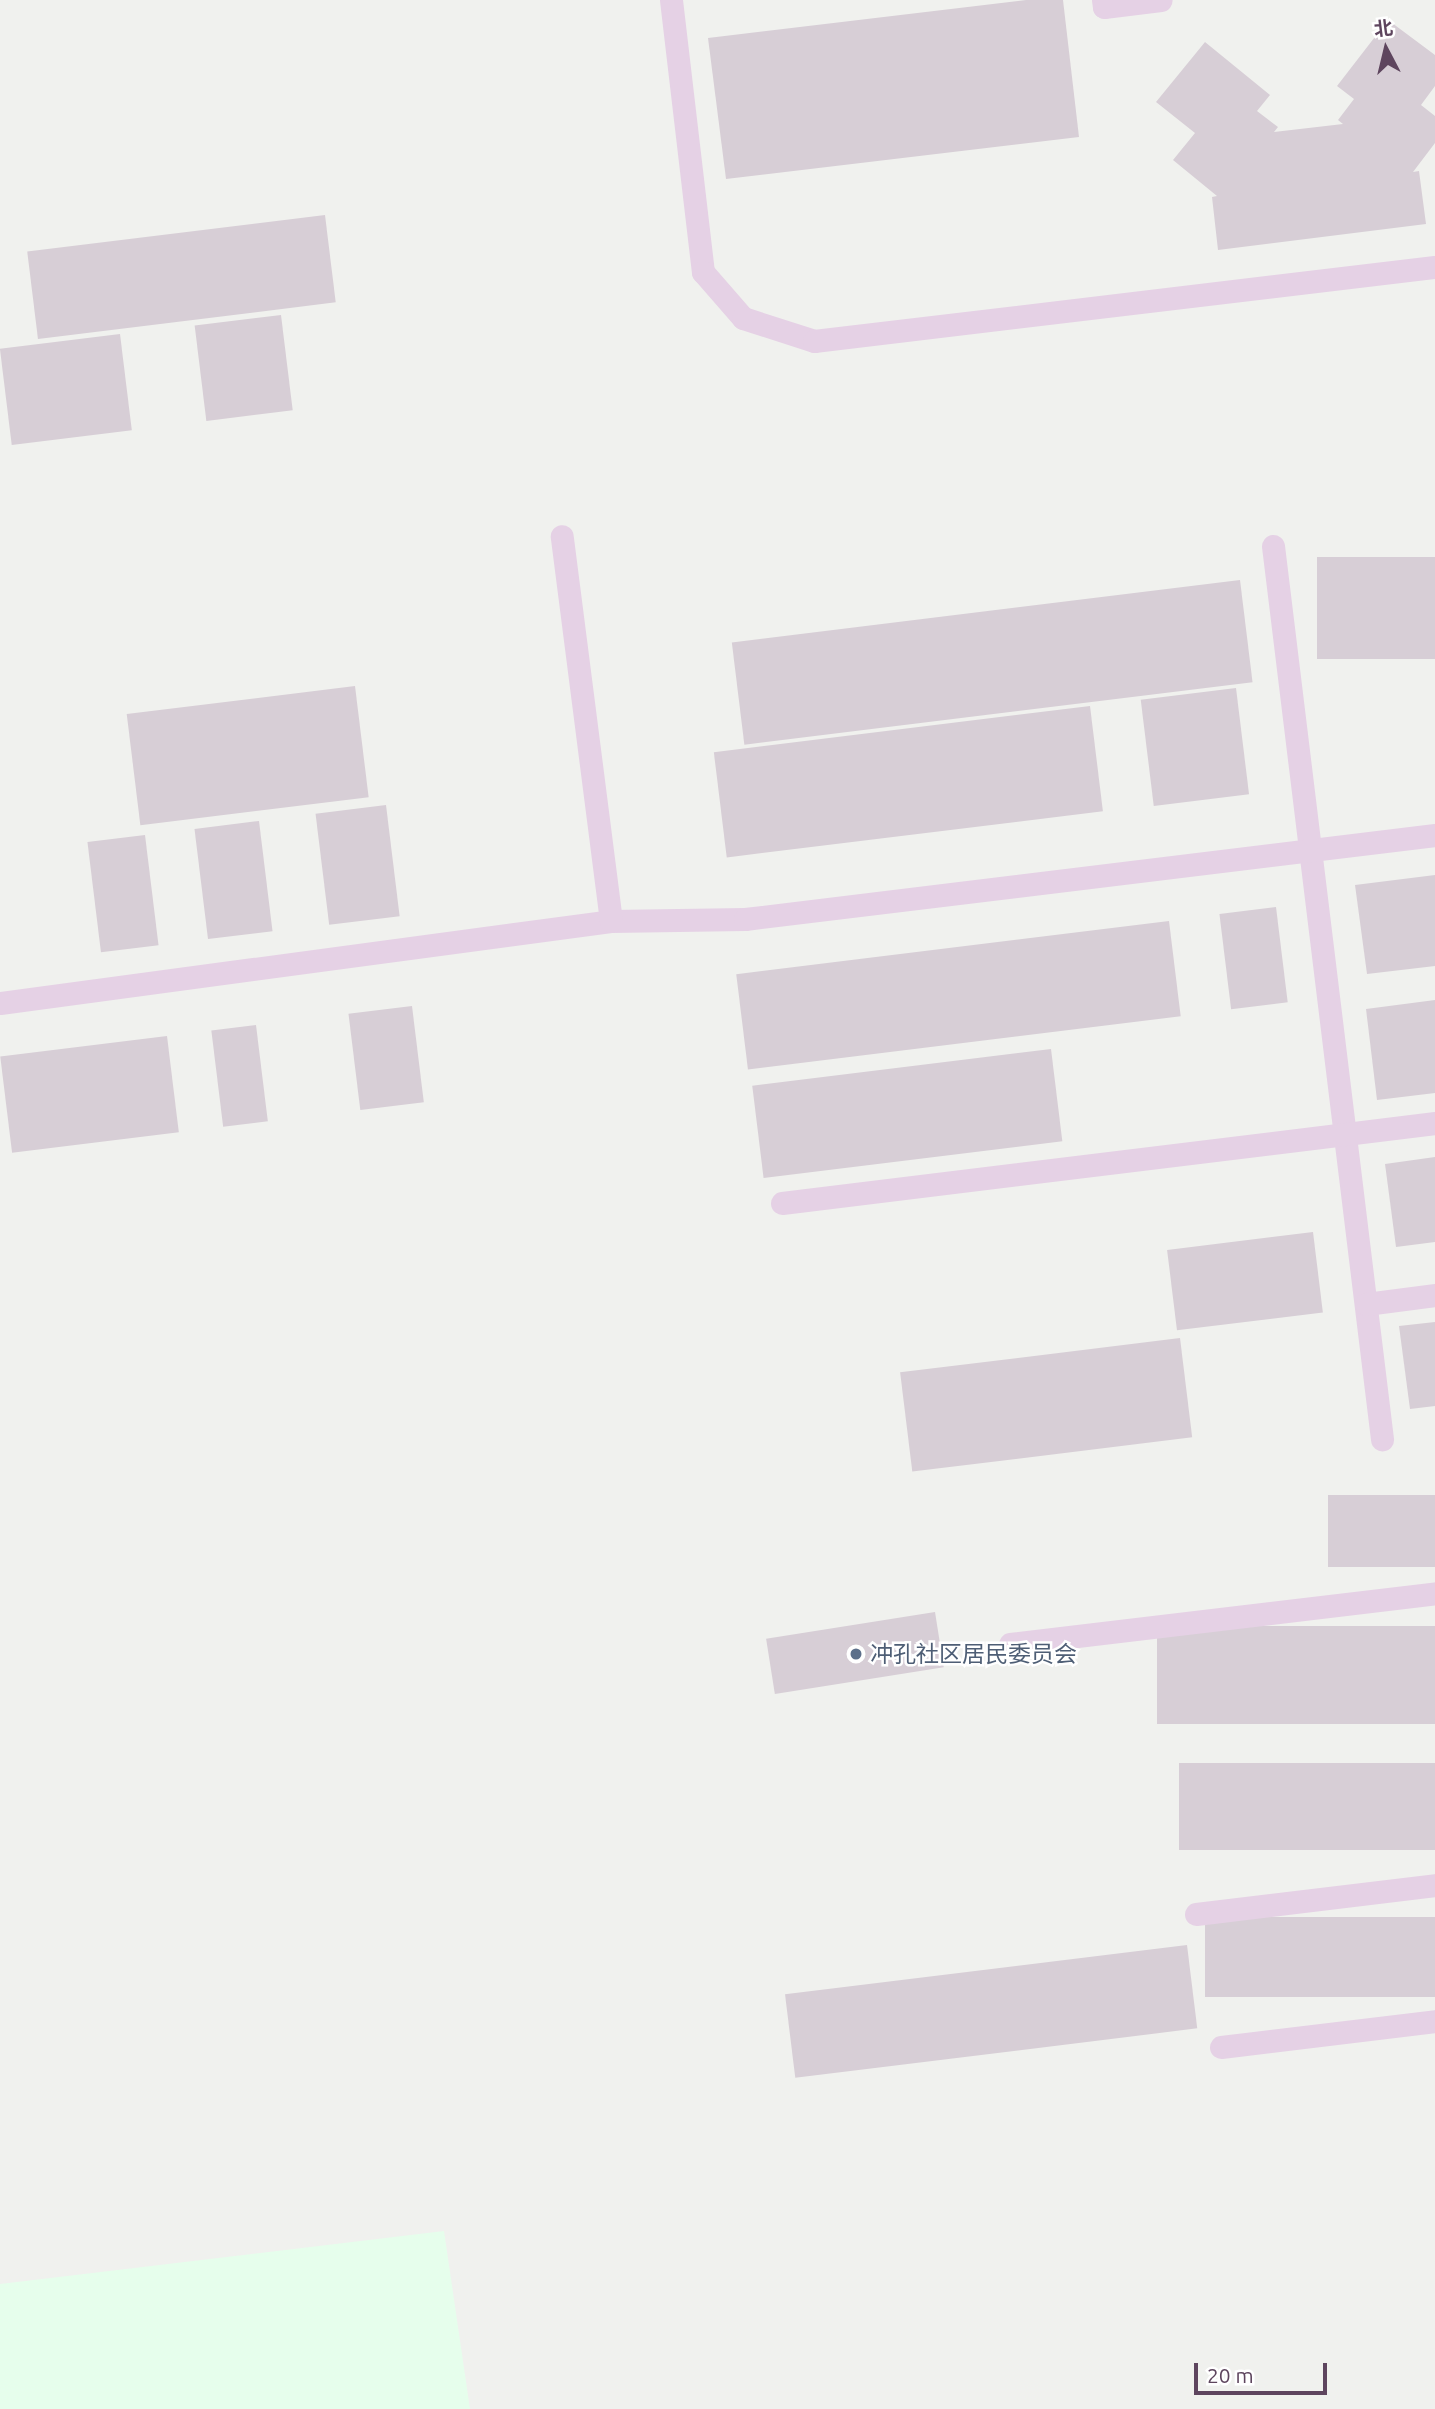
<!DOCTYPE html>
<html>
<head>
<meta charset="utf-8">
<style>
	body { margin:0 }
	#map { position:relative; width:1435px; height:2409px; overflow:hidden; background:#f0f1ee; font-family:Ubuntu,"Noto Sans SC",sans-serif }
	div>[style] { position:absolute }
	.commercial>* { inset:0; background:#e6feec }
	.building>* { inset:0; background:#d7ced6; transform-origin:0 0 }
	.lane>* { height:23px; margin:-11.5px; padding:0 11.5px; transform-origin:11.5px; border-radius:11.5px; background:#e5d1e5 }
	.dots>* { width:19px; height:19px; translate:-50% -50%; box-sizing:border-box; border:4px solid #fff; border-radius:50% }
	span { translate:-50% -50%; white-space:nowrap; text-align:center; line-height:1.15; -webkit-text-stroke:5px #fff; paint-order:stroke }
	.service-label { font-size:23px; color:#4e5e75 }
	.left { translate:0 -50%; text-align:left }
	.north { position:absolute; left:1351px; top:14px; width:70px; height:70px; -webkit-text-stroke:5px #fff; paint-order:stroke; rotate:353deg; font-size:19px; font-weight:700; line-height:28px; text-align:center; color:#5e455e }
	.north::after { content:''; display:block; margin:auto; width:24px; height:32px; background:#5e455e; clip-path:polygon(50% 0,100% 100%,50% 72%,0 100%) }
	.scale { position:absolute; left:1194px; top:2363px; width:133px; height:32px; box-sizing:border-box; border:4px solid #5e455e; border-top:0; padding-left:9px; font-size:21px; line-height:24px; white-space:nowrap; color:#5e455e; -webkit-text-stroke:5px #fff; paint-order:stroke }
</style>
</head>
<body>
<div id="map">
	<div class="commercial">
		<i style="clip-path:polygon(444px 2231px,470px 2409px,0 2409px,0 2284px)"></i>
	</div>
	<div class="building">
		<i style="clip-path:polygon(1026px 0,1063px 0,1079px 137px,726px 179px,708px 38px)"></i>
		<i style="clip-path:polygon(1388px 20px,1435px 55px,1435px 86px,1421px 105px,1435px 116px,1435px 143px,1413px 172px,1419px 171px,1426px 224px,1218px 250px,1212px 197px,1217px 196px,1173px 160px,1195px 133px,1156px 102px,1205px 42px,1270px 95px,1257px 111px,1278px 127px,1274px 132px,1343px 124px,1338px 120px,1354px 99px,1337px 86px)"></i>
		<i style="left:325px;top:215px;width:88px;height:300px;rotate:83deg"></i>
		<i style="left:281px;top:315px;width:96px;height:87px;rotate:83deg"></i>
		<i style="left:120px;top:334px;width:97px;height:121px;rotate:83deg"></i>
		<i style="left:1435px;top:557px;width:102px;height:118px;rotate:90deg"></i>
		<i style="left:1240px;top:580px;width:103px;height:512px;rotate:83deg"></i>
		<i style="left:355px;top:686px;width:112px;height:230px;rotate:83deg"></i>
		<i style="left:1236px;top:688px;width:107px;height:96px;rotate:83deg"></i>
		<i style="left:1090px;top:706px;width:106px;height:379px;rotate:83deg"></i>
		<i style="left:386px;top:805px;width:112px;height:71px;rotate:83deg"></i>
		<i style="left:259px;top:821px;width:111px;height:65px;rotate:83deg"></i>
		<i style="left:145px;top:835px;width:111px;height:58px;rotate:83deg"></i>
		<i style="clip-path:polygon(1435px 875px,1435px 966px,1367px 974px,1355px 885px)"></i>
		<i style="left:1276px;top:907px;width:96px;height:57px;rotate:83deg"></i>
		<i style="left:1169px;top:921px;width:96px;height:436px;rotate:83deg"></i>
		<i style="clip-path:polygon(1435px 1000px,1435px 1093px,1377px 1100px,1366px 1009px)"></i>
		<i style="left:412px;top:1006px;width:97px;height:64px;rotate:83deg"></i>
		<i style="left:256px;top:1025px;width:97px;height:45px;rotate:83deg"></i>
		<i style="left:167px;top:1036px;width:97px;height:168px;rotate:83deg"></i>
		<i style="left:1051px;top:1049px;width:93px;height:301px;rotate:83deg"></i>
		<i style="clip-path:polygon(1435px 1157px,1435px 1242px,1396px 1247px,1385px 1164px)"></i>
		<i style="left:1313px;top:1232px;width:81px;height:147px;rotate:83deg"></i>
		<i style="clip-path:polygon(1435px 1322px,1435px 1406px,1410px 1409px,1399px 1326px)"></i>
		<i style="left:1180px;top:1338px;width:100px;height:282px;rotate:83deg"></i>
		<i style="left:1435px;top:1495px;width:72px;height:107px;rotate:90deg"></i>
		<i style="left:935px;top:1612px;width:56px;height:171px;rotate:81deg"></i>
		<i style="left:1435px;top:1626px;width:98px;height:278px;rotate:90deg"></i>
		<i style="left:1435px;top:1763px;width:87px;height:256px;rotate:90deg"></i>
		<i style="left:1435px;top:1917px;width:80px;height:230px;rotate:90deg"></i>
		<i style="left:1187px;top:1945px;width:84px;height:405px;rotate:83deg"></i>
	</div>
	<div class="lane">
		<i style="left:671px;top:0;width:274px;rotate:83.3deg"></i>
		<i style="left:703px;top:272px;width:61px;rotate:49deg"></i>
		<i style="left:743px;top:318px;width:75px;rotate:17.9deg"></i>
		<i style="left:814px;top:341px;width:625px;rotate:-6.8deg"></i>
		<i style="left:1103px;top:0;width:7px;rotate:82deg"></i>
		<i style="left:1104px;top:7px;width:57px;rotate:-7deg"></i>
		<i style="left:1273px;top:546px;width:900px;rotate:83.04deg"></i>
		<i style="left:611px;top:921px;width:134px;rotate:-0.9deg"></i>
		<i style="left:745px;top:919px;width:695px;rotate:-6.94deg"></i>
		<i style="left:0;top:1003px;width:616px;rotate:-7.64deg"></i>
		<i style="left:611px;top:921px;width:388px;rotate:-97.3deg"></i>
		<i style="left:782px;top:1203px;width:658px;rotate:-6.98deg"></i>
		<i style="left:1366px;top:1304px;width:70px;rotate:-7.4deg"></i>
		<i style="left:1010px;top:1644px;width:428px;rotate:-6.8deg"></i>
		<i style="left:1196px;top:1914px;width:241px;rotate:-6.9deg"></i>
		<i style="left:1221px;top:2047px;width:216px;rotate:-6.9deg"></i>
	</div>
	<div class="dots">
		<i style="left:856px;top:1654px;background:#5c6f8a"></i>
	</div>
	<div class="service-label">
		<span class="left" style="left:870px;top:1654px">冲孔社区居民委员会</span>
	</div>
	<div class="north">北</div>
	<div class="scale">20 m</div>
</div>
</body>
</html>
